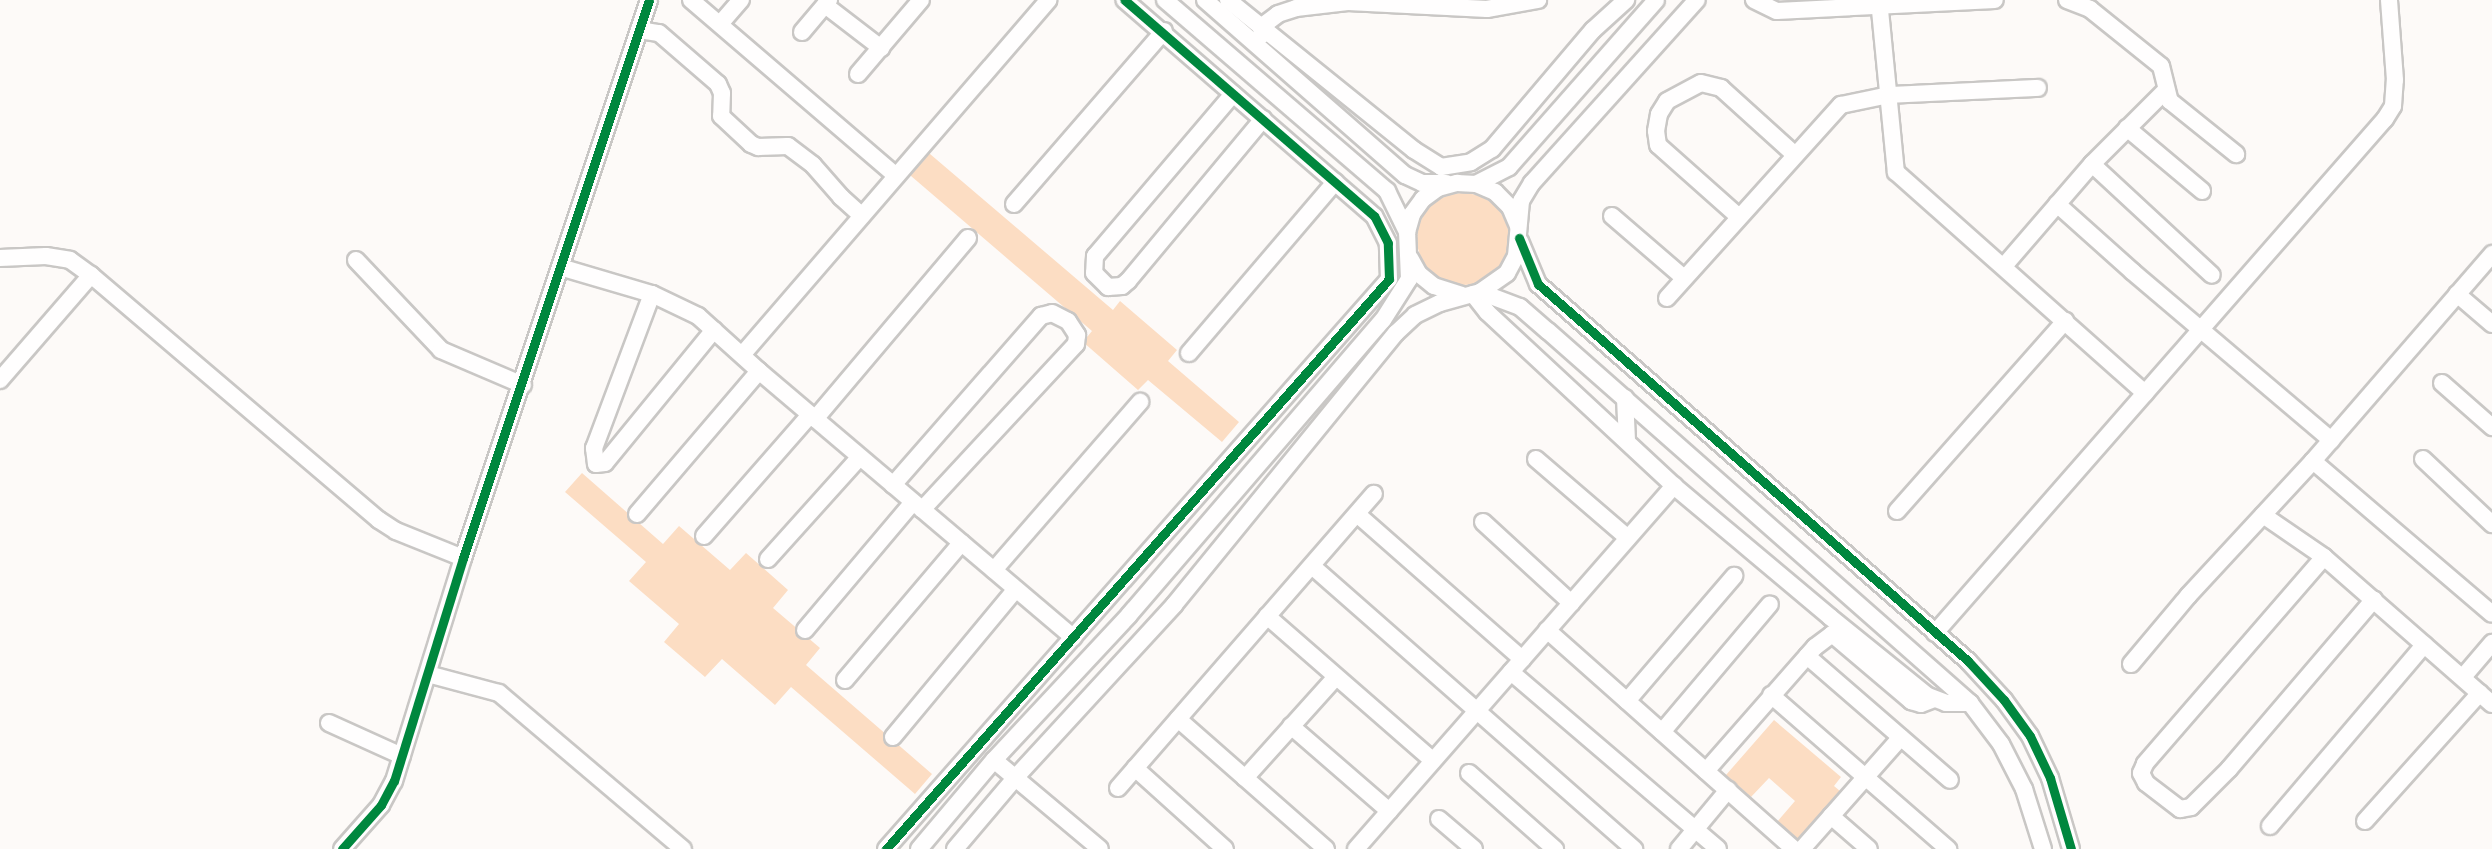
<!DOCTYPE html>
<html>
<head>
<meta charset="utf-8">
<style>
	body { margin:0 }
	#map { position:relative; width:2492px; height:849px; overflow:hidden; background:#fdfaf8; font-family:Helvetica,sans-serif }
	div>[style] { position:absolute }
	.green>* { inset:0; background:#fcddc3 }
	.round { border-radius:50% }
	.roads { filter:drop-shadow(2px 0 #c9c7c5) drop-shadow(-2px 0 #c9c7c5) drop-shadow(0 2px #c9c7c5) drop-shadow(0 -2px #c9c7c5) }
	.minor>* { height:16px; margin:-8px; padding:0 8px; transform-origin:8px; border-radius:8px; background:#fffefe }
	.cycleway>* { height:9px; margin:-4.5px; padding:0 4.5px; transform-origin:4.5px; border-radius:4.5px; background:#00873e }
	span { translate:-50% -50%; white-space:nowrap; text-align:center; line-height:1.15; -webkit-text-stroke:7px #fefaf7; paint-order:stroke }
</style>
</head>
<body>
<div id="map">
	<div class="green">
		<i style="clip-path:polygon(923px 148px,1113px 310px,1120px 301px,1177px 350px,1168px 361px,1239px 422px,1222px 442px,1148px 380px,1138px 390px,1083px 342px,1092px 331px,904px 170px)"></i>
		<i class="round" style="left:1417px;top:193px;width:92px;height:92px"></i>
		<i style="clip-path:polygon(582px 473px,663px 544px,679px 526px,730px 570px,746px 553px,788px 590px,773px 608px,820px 648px,806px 665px,932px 774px,915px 794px,791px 687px,775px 705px,722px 659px,705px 677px,664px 642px,679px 624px,629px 581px,646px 562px,565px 492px)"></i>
		<i style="clip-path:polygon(1774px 720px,1841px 777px,1834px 786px,1846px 796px,1802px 846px,1777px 822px,1795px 801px,1769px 778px,1751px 797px,1726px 775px)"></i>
	</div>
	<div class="roads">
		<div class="minor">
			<i style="left:691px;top:0;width:270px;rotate:40.6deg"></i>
			<i style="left:1165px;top:0;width:293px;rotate:40.7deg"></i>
			<i style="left:1387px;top:191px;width:46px;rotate:64deg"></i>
			<i style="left:1205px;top:0;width:266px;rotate:41.2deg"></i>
			<i style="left:1405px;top:175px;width:19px;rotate:25deg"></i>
			<i style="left:1422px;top:183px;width:24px"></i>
			<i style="left:1228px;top:0;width:239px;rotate:38.9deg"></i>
			<i style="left:1414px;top:150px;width:32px;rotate:32deg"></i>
			<i style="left:1441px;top:167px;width:30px;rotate:-9deg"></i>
			<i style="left:1471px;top:162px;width:25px;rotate:-32deg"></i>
			<i style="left:1492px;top:149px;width:156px;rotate:-49.7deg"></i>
			<i style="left:1593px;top:30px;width:45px;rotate:-42.3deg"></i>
			<i style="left:1754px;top:0;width:25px;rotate:26deg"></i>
			<i style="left:1777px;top:11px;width:218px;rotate:-2.9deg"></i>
			<i style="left:1879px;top:0;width:173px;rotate:84.4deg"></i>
			<i style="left:1896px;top:172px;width:333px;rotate:41.6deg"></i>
			<i style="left:2067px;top:0;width:25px;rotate:21deg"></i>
			<i style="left:2090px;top:9px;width:91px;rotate:38.8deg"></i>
			<i style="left:2161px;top:66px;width:36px;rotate:76deg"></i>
			<i style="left:2170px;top:101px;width:85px;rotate:38.8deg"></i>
			<i style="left:825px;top:5px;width:71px;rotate:37.5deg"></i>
			<i style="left:720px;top:24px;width:32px;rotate:-49deg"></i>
			<i style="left:639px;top:30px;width:20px;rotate:9deg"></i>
			<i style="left:659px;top:33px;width:78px;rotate:40.8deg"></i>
			<i style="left:718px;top:84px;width:10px;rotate:66deg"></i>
			<i style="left:722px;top:93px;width:23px;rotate:92deg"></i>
			<i style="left:721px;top:116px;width:41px;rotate:43deg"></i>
			<i style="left:751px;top:144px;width:8px;rotate:23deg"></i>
			<i style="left:758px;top:147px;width:30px;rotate:-2deg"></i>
			<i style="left:788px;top:146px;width:31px;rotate:37deg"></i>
			<i style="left:813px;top:165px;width:43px;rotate:48.8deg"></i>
			<i style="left:841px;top:197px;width:28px;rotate:42deg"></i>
			<i style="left:802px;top:32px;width:42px;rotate:-49.8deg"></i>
			<i style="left:1262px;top:35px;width:8px;rotate:-97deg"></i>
			<i style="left:1261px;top:27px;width:21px;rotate:-37deg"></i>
			<i style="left:1278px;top:14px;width:19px;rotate:-18deg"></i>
			<i style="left:1296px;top:8px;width:52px;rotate:-6.6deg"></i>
			<i style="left:1348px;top:2px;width:139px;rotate:2.9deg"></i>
			<i style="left:1487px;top:9px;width:52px;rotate:-10deg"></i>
			<i style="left:858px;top:74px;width:97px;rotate:-49.6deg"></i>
			<i style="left:1233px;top:94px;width:213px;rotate:130.4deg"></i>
			<i style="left:1095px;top:256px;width:17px;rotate:93deg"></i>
			<i style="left:1094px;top:273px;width:20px;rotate:45deg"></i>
			<i style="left:1108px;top:287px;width:14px;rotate:-4deg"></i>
			<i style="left:1122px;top:286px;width:8px;rotate:-40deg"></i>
			<i style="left:1128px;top:281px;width:211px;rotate:-50.2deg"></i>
			<i style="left:2127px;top:128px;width:98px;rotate:40deg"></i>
			<i style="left:2092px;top:164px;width:163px;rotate:42.8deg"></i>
			<i style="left:1476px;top:184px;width:37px;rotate:-27deg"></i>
			<i style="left:1509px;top:167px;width:222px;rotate:-48.6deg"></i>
			<i style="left:1014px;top:204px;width:229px;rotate:-49.1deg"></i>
			<i style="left:2057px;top:204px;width:102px;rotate:41.8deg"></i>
			<i style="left:2133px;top:272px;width:260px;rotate:40.3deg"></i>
			<i style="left:1612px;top:216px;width:95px;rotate:40.7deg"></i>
			<i style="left:1739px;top:217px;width:108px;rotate:-138.4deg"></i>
			<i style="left:1658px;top:145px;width:14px;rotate:-98deg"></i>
			<i style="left:1656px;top:131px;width:17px;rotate:-80deg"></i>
			<i style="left:1659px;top:114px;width:15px;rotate:-58deg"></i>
			<i style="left:1667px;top:101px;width:38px;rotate:-28deg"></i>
			<i style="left:1701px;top:83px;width:21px;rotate:14deg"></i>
			<i style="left:1721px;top:88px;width:98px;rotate:42.1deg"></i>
			<i style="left:1520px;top:241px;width:47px;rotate:67.3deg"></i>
			<i style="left:1538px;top:284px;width:572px;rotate:41.24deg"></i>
			<i style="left:1968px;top:661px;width:53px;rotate:47.3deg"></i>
			<i style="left:2004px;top:700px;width:44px;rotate:54.2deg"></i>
			<i style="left:2030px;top:736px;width:47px;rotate:64.5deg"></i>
			<i style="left:2050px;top:778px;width:74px;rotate:73.5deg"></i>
			<i style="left:0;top:258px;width:46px;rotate:-2.5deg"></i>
			<i style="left:46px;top:256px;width:24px;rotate:9deg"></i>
			<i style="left:70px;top:260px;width:26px;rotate:36deg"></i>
			<i style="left:91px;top:275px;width:378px;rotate:40.4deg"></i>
			<i style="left:379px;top:520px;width:20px;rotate:33deg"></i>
			<i style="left:396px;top:531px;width:72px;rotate:21.9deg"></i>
			<i style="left:1410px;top:258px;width:18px;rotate:61deg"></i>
			<i style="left:1419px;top:274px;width:19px;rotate:39deg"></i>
			<i style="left:1434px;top:286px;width:29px;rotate:18deg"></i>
			<i style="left:356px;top:260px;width:124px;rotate:46.6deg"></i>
			<i style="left:441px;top:350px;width:89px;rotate:23.1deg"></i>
			<i style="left:2004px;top:266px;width:135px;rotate:-49.2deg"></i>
			<i style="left:2092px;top:164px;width:105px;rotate:-45deg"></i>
			<i style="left:560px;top:267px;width:96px;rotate:16.4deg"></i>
			<i style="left:652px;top:294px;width:51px;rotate:25.6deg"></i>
			<i style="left:698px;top:316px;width:82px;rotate:42deg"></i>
			<i style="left:759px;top:371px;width:412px;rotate:40.3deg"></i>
			<i style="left:1480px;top:292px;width:43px;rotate:20.6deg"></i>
			<i style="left:1520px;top:307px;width:37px;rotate:41deg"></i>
			<i style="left:1548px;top:331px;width:563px;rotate:41.4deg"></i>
			<i style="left:1970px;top:703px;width:51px;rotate:52.9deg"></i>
			<i style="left:2001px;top:744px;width:51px;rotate:62.9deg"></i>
			<i style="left:2024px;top:789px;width:63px;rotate:72.4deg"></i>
			<i style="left:652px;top:294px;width:165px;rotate:110.6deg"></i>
			<i style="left:594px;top:448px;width:16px;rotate:83deg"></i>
			<i style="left:596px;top:464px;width:9px;rotate:-6deg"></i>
			<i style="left:605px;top:463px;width:172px;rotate:-50.7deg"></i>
			<i style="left:1473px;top:294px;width:23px;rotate:52deg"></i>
			<i style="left:1487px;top:312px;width:255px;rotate:42.9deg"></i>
			<i style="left:1674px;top:486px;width:204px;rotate:40deg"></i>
			<i style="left:1830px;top:617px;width:126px;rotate:38.9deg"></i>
			<i style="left:1928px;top:696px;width:19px;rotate:21deg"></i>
			<i style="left:1946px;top:703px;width:24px"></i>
			<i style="left:2457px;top:294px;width:46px;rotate:40.6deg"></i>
			<i style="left:1667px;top:298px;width:260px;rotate:-48deg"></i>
			<i style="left:1841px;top:105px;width:49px;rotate:-11.8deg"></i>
			<i style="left:1889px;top:95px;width:149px;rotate:-2.7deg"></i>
			<i style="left:1189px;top:353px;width:225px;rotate:-49.5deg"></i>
			<i style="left:742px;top:355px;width:469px;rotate:-49.2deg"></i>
			<i style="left:0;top:380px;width:139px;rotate:-49.1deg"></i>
			<i style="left:2442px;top:383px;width:67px;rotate:41.3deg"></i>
			<i style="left:1625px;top:398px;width:42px;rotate:87.3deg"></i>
			<i style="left:815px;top:419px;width:237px;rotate:-49.8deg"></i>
			<i style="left:1536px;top:459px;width:121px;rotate:40.7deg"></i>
			<i style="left:2423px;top:459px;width:95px;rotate:43.3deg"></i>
			<i style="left:2313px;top:461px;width:235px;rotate:40.5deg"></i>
			<i style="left:893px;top:485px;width:225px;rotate:-48.8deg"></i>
			<i style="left:1041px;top:316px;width:11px;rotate:-15deg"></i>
			<i style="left:1052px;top:313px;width:18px;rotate:27deg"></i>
			<i style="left:1068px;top:321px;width:17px;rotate:57deg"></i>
			<i style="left:1077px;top:335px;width:9px;rotate:96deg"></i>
			<i style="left:1076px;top:344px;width:226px;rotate:132.9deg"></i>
			<i style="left:1897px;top:511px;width:254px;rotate:-48.5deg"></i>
			<i style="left:637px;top:514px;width:188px;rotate:-49.5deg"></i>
			<i style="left:1357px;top:514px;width:220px;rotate:41.3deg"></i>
			<i style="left:2263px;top:515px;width:74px;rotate:34.5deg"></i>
			<i style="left:2324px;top:557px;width:223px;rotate:41.2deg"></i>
			<i style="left:1483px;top:522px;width:120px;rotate:42.6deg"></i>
			<i style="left:704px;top:536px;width:161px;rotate:-48.8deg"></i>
			<i style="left:2324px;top:557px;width:274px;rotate:130.9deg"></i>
			<i style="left:2145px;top:764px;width:10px;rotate:114deg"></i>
			<i style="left:2141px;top:773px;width:11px;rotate:63deg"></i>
			<i style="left:2146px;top:783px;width:43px;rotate:37.4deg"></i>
			<i style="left:2180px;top:809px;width:11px;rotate:-10deg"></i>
			<i style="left:2191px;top:807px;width:54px;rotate:-45deg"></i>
			<i style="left:2229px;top:769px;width:223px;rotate:-49.5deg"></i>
			<i style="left:768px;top:559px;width:137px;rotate:-48deg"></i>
			<i style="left:1312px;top:566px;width:429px;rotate:41.3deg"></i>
			<i style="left:994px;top:570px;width:223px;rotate:-49deg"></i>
			<i style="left:1267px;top:616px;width:220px;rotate:41.1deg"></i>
			<i style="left:805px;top:630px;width:167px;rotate:-49.8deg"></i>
			<i style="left:1547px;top:630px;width:330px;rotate:41.6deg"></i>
			<i style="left:1935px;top:633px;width:683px;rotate:-48.8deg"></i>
			<i style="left:2385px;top:119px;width:15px;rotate:-58deg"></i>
			<i style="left:2393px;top:106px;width:26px;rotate:-86deg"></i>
			<i style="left:2395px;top:80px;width:80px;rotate:-94.3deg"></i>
			<i style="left:1807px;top:656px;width:189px;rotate:40.9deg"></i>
			<i style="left:2131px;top:664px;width:89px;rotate:-50deg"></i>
			<i style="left:2188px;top:596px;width:184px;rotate:-47.2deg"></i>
			<i style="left:2313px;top:461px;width:274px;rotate:-49.1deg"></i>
			<i style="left:1511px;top:672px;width:272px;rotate:40.5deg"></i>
			<i style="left:428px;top:674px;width:73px;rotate:15deg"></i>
			<i style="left:499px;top:693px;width:241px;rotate:40.3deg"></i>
			<i style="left:2463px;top:677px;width:45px;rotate:-49.5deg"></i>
			<i style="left:845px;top:680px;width:180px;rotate:-49.7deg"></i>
			<i style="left:1771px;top:695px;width:235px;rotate:41deg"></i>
			<i style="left:1627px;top:701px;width:165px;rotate:-49.4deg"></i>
			<i style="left:1178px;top:719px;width:197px;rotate:41.3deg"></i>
			<i style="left:329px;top:723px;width:80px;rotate:24.3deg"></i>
			<i style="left:1291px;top:726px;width:130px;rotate:40.9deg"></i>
			<i style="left:1662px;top:732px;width:167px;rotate:-49.8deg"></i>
			<i style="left:893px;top:737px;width:192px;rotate:-50.3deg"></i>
			<i style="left:994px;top:760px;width:138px;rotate:40deg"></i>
			<i style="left:1135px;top:768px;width:121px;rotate:42deg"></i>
			<i style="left:1706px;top:771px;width:165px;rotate:-48.7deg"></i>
			<i style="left:1815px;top:647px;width:21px;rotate:-37deg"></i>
			<i style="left:1832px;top:634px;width:104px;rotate:40.3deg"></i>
			<i style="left:1911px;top:701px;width:10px;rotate:17deg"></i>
			<i style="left:1921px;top:704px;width:14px;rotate:-21deg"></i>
			<i style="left:1469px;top:773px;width:115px;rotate:41.5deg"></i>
			<i style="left:1245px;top:778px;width:136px;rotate:-48deg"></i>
			<i style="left:1118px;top:788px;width:390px;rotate:-49deg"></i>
			<i style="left:1831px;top:816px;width:50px;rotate:41deg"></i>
			<i style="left:1439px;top:819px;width:46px;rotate:40.6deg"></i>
			<i style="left:2365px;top:821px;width:172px;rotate:-48.1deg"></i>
			<i style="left:2270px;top:826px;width:238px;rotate:-49.6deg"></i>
			<i style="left:342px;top:849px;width:59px;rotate:-48.4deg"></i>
			<i style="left:381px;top:805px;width:27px;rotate:-62deg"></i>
			<i style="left:394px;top:781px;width:233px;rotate:-72.8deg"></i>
			<i style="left:463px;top:558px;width:588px;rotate:-71.57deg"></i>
			<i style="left:886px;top:849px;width:760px;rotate:-48.57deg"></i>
			<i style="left:1389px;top:279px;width:36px;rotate:-92deg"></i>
			<i style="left:1388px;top:243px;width:30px;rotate:-117deg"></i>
			<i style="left:1374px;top:216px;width:330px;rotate:-139.1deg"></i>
			<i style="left:919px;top:849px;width:116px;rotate:-49.9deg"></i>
			<i style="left:994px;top:760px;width:198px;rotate:-47deg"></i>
			<i style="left:1129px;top:615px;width:389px;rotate:-49.3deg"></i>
			<i style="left:1383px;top:320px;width:49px;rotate:-57.6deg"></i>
			<i style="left:1409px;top:279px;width:47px;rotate:-92.4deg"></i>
			<i style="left:1407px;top:232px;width:19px;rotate:-74deg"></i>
			<i style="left:1412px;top:214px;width:19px;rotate:-54deg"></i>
			<i style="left:1423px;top:199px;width:19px;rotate:-36deg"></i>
			<i style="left:1438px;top:188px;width:20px;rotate:-15deg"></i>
			<i style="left:1457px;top:183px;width:19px;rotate:3deg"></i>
			<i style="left:1476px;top:184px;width:21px;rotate:23deg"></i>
			<i style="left:1495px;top:192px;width:21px;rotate:45deg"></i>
			<i style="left:1510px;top:207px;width:21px;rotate:67deg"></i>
			<i style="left:955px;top:849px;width:94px;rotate:-49.7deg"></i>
			<i style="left:1016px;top:777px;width:234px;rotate:-47.4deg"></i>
			<i style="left:1174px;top:605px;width:351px;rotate:-50.8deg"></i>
			<i style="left:1396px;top:333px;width:26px;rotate:-43deg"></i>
			<i style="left:1415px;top:315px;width:28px;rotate:-26deg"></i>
			<i style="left:1440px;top:303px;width:41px;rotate:-15.4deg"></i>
			<i style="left:1480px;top:292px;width:33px;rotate:-35deg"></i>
			<i style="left:1507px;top:273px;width:19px;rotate:-62deg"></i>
			<i style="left:1516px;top:256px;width:55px;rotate:-84.8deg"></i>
			<i style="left:1521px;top:201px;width:21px;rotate:-59deg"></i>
			<i style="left:1532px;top:183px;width:246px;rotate:-48deg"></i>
			<i style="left:1356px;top:849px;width:483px;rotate:-48.8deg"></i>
			<i style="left:1679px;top:849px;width:77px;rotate:-50.3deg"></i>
			<i style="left:1802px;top:849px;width:149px;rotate:-48.5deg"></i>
		</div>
	</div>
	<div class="cycleway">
		<i style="left:1519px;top:238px;width:50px;rotate:67.6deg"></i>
		<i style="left:1538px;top:284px;width:572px;rotate:41.24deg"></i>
		<i style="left:1968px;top:661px;width:53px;rotate:47.3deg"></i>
		<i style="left:2004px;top:700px;width:44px;rotate:54.2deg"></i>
		<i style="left:2030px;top:736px;width:47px;rotate:64.5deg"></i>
		<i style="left:2050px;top:778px;width:74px;rotate:73.5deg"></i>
		<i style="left:342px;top:849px;width:59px;rotate:-48.4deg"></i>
		<i style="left:381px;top:805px;width:27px;rotate:-62deg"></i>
		<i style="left:394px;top:781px;width:233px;rotate:-72.8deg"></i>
		<i style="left:463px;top:558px;width:588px;rotate:-71.57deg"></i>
		<i style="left:886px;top:849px;width:760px;rotate:-48.57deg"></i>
		<i style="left:1389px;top:279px;width:36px;rotate:-92deg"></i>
		<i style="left:1388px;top:243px;width:30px;rotate:-117deg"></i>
		<i style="left:1374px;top:216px;width:330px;rotate:-139.1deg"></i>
	</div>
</div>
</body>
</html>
